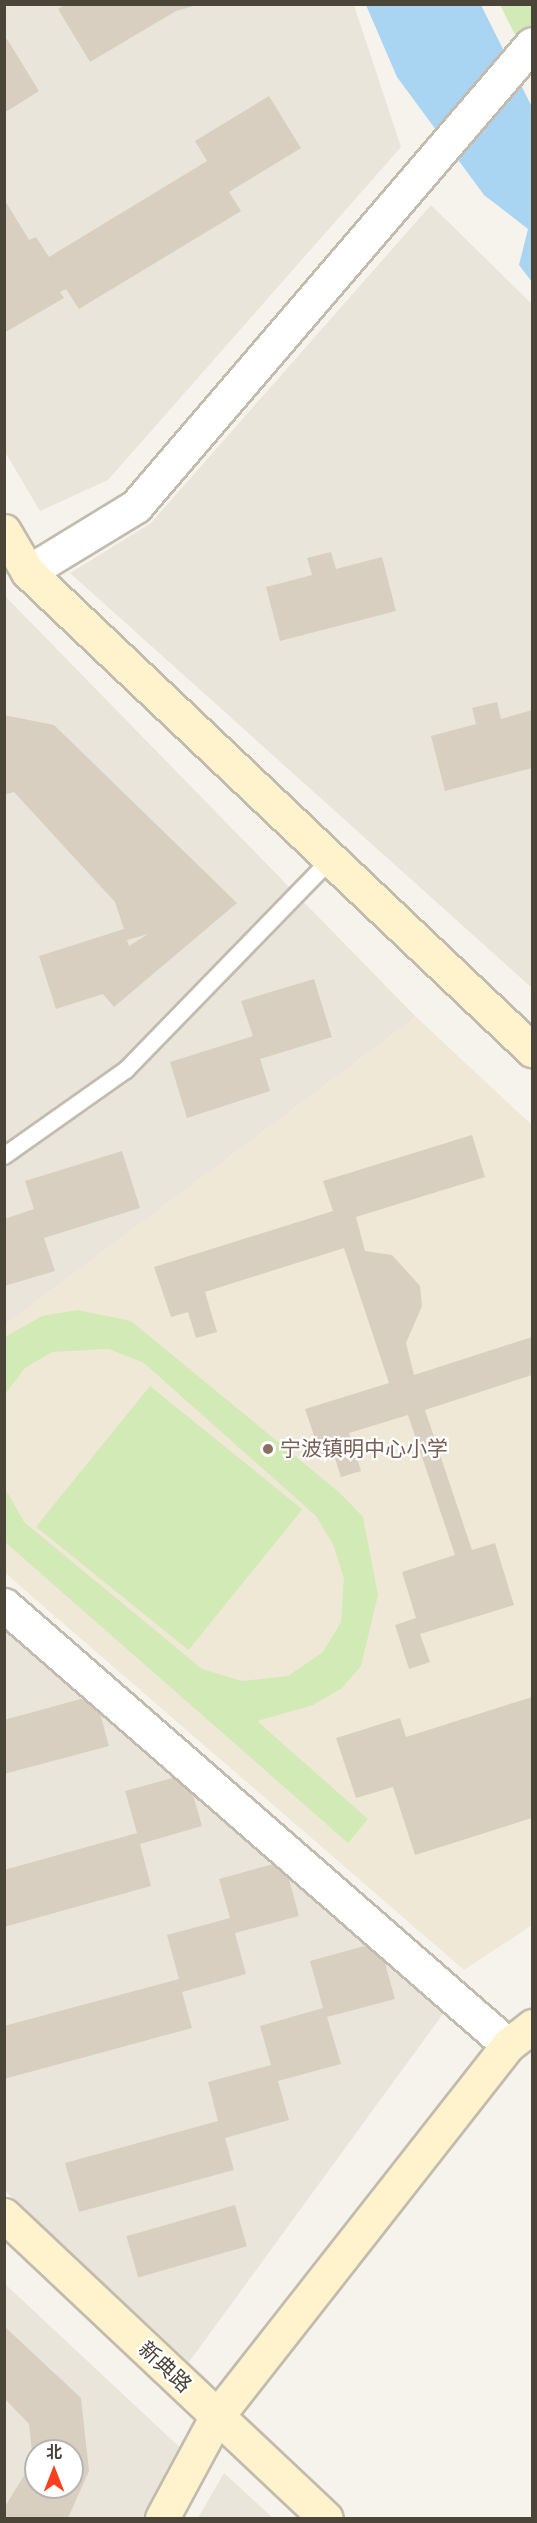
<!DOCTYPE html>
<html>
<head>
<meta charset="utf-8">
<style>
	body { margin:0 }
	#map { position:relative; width:537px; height:2523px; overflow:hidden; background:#f6f3ec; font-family:Rubik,"Noto Sans SC",sans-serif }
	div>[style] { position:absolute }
	.residential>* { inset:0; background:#eae5da }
	.education>* { inset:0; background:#efe8d6 }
	.green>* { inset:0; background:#d2eab5; transform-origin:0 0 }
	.water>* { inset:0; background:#a9d4f2 }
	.building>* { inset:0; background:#d8cfc1; transform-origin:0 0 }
	.roads { filter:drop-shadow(2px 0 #c2bbae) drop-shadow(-2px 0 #c2bbae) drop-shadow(0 2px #c2bbae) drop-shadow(0 -2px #c2bbae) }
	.lane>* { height:16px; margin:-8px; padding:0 8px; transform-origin:8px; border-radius:8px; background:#fff }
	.street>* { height:33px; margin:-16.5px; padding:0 16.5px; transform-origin:16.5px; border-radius:16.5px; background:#fff }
	.secondary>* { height:33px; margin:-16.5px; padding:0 16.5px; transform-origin:16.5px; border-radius:16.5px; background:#fff3cd }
	.dots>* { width:16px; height:16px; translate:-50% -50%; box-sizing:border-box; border:3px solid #fff; border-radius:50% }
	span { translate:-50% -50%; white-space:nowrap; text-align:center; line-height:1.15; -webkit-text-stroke:4.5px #fff; paint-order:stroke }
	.education-label { font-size:21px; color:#785e54 }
	.left { translate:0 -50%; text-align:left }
	.street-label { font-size:21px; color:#4b4439 }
	.frame { position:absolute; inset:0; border:6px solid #4b4439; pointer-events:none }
	.north { position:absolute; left:24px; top:2439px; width:60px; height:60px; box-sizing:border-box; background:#fff; border:2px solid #b7b4b0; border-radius:50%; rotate:0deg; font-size:16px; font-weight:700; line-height:24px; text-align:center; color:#4b4439 }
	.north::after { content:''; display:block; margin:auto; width:21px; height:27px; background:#fc3f1d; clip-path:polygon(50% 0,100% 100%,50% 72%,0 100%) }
</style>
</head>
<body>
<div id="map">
	<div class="residential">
		<i style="clip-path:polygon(5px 5px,354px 5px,401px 147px,108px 480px,40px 511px,5px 452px)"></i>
		<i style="clip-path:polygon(431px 205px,532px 304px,532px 988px,70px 573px,151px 523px)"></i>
		<i style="clip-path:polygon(5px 596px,416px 1017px,5px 1325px)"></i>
		<i style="clip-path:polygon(4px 1598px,459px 1992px,189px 2362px,5px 2191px)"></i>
		<i style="clip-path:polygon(evenodd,4px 2283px,188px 2455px,150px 2518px,5px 2518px,4px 2283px,36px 2451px,72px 2451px,72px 2487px,36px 2487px,36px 2451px)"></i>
		<i style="clip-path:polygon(224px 2473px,273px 2518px,198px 2518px)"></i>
	</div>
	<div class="education">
		<i style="clip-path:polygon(416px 1017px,532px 1125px,532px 1925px,464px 1970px,5px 1573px,5px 1325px)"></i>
	</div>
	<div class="green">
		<i style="clip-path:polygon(500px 5px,532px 5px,532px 68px)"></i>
		<i style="clip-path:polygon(78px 1310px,131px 1321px,340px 1493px,363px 1517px,378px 1595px,361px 1666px,342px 1688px,313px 1705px,257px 1721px,368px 1819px,348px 1843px,5px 1542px,5px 1488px,24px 1522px,202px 1669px,242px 1681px,288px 1676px,323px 1652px,341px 1622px,344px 1578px,333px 1544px,316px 1516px,144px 1363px,109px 1349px,52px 1352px,25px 1368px,5px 1394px,5px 1337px,42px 1316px)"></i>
		<i style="left:150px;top:1386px;width:196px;height:181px;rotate:39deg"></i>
	</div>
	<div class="water">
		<i style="clip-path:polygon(366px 5px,481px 5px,532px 107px,532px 282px,519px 265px,528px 229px,484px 195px,397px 77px)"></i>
	</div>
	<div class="building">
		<i style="clip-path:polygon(66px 4px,197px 4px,197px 5px,176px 11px,90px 62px,58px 9px)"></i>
		<i style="clip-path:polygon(7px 39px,39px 91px,4px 113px,4px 41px)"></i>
		<i style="clip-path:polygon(269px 96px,301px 148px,229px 192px,241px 211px,79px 309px,66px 289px,60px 292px,64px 298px,4px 333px,4px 199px,29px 240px,36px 237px,49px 257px,207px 161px,195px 141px)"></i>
		<i style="clip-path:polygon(331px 552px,336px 569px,382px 557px,396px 611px,280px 641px,266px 587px,312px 575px,307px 558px)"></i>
		<i style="clip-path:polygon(497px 702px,501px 719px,532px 710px,532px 768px,445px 791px,431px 736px,476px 724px,472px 708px)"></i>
		<i style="clip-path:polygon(evenodd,4px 715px,54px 725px,237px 903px,114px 1007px,103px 994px,56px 1009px,39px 956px,124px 929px,115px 902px,14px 792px,4px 795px,4px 715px,148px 934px,129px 946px,127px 940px,148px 934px)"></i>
		<i style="clip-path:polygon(314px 979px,332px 1037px,260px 1059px,270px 1091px,187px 1118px,170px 1062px,253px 1036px,241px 1001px)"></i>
		<i style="clip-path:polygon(472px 1135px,485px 1177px,356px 1217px,365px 1251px,392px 1255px,420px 1286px,422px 1306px,406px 1343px,414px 1375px,532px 1337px,532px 1375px,425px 1410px,472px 1550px,495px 1543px,514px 1605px,420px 1634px,430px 1662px,409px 1669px,395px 1625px,416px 1618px,402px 1572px,455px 1555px,408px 1415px,349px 1433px,361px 1471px,341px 1477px,333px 1452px,321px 1456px,305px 1409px,389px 1383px,344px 1248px,205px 1292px,217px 1332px,196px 1338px,188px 1312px,171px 1317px,154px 1267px,333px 1211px,323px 1181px)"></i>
		<i style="clip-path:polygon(122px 1151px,140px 1208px,44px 1238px,55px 1271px,4px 1286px,4px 1219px,34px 1209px,25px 1181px)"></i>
		<i style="clip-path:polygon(95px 1695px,109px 1746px,4px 1774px,4px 1720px)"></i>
		<i style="clip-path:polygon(532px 1697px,532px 1818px,415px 1855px,393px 1787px,356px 1798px,336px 1738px,400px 1718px,406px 1737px)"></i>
		<i style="clip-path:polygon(187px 1774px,202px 1826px,140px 1844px,151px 1886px,4px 1927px,4px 1870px,137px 1833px,125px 1791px)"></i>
		<i style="clip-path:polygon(284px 1861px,299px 1916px,235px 1933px,246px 1974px,182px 1992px,192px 2028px,4px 2079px,4px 2026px,179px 1979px,167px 1935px,230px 1918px,219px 1879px)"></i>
		<i style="clip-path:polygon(379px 1942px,395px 1999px,327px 2017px,341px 2064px,278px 2081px,289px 2120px,225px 2138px,234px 2170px,79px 2212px,65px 2163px,218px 2121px,208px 2082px,271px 2065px,260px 2026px,323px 2008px,310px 1961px)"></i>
		<i style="left:235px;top:2205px;width:43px;height:113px;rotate:74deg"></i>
		<i style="clip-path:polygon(evenodd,4px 2326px,81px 2398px,89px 2471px,68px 2518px,4px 2518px,4px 2508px,33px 2461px,29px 2424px,4px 2398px,4px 2326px,36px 2451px,72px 2451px,72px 2487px,36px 2487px,36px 2451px)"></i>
	</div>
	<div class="roads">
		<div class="lane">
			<i style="left:4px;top:1156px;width:149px;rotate:-35.2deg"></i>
			<i style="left:126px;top:1070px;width:294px;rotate:-45.8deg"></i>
		</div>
		<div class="street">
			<i style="left:28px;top:572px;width:127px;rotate:-31.4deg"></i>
			<i style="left:136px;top:506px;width:608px;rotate:-49.4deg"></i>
			<i style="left:4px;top:1605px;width:669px;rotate:41.12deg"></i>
		</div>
		<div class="secondary">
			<i style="left:4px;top:531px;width:48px;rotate:59.7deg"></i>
			<i style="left:28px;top:572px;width:695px;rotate:43.48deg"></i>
			<i style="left:4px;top:2215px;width:442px;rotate:43.3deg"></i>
			<i style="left:162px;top:2518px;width:116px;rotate:-61.7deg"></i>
			<i style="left:217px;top:2416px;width:472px;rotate:-51.9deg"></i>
			<i style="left:508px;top:2045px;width:31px;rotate:-38deg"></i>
		</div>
	</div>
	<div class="dots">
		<i style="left:268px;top:1449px;background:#8d6e63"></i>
	</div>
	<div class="education-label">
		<span class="left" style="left:280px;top:1449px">宁波镇明中心小学</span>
	</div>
	<div class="street-label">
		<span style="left:165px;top:2367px;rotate:43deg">新典路</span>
	</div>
	<div class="frame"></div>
	<div class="north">北</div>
</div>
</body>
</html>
